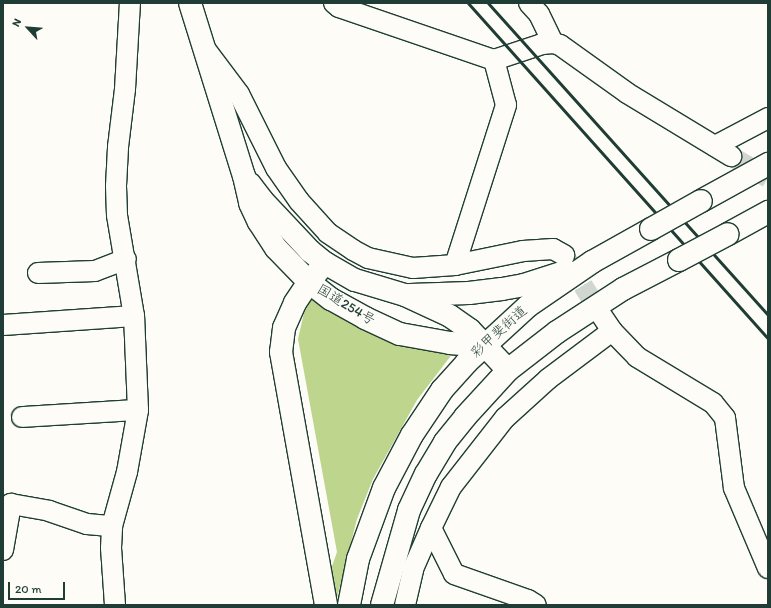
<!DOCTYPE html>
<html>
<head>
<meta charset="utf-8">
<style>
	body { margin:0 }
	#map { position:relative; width:771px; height:608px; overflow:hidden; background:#fdfcf7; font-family:Itim,"Klee One",sans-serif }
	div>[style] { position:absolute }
	.green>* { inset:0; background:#bdd58c }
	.minor-tunnel>* { height:20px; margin-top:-10px; transform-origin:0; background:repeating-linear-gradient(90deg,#d1d6d0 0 20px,transparent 0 30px) }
	.roads { filter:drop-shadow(1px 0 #1f3d34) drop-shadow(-1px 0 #1f3d34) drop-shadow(0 1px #1f3d34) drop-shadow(0 -1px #1f3d34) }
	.minor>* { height:20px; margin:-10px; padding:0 10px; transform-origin:10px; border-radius:10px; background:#fdfcf7 }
	.highway>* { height:22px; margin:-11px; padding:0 11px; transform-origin:11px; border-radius:11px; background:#fdfcf7 }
	.rail>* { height:3px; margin:-1.5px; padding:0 1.5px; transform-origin:1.5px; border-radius:1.5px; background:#1f3d34 }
	.bridges { filter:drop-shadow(1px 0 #1f3d34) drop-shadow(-1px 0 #1f3d34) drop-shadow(0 1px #1f3d34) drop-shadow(0 -1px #1f3d34) }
	.highway-bridge>* { height:22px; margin:-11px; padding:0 11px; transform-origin:11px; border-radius:11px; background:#fdfcf7 }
	span { translate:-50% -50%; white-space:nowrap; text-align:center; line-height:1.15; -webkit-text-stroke:3px #fdfcf7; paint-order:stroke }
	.street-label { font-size:14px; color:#1f3d34 }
	.frame { position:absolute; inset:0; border:4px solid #1f3d34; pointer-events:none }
	.north { position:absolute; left:8px; top:8px; width:40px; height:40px; -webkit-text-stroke:3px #fdfcf7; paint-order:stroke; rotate:296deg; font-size:11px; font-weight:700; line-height:16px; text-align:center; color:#1f3d34 }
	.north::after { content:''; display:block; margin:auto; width:14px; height:18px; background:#1f3d34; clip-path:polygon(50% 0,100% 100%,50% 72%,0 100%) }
	.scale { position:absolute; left:8px; top:582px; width:57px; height:18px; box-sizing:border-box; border:2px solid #1f3d34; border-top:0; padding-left:5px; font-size:12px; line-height:14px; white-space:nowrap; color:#1f3d34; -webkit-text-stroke:3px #fdfcf7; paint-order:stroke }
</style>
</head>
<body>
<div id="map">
	<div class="green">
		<i style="clip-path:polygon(313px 296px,453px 353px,417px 400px,373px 479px,357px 519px,336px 602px,330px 572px,337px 552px,298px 339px,304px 313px)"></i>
	</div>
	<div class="minor-tunnel">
		<i style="left:731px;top:156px;width:43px;rotate:30.7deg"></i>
		<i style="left:567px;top:260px;width:66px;rotate:58deg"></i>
	</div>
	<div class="roads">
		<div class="minor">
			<i style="left:334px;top:3px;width:6px;rotate:39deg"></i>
			<i style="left:339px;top:7px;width:164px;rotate:18.9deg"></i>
			<i style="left:494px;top:60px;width:51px;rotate:-18.4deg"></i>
			<i style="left:542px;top:44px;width:11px;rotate:-5deg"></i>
			<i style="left:553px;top:43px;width:7px;rotate:16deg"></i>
			<i style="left:560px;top:45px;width:82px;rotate:35.6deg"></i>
			<i style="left:627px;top:93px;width:122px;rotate:31.2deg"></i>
			<i style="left:529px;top:3px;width:15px;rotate:48deg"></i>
			<i style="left:539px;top:14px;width:32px;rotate:64deg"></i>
			<i style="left:206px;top:50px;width:55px;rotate:53.1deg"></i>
			<i style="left:239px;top:94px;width:83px;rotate:63.4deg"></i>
			<i style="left:276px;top:168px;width:40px;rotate:55.1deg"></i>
			<i style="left:299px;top:201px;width:43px;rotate:47.8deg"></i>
			<i style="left:328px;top:233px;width:30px;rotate:34deg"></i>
			<i style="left:353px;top:250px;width:17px;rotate:28deg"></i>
			<i style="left:368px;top:258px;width:46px;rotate:12.5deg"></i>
			<i style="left:413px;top:268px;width:42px;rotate:-4.1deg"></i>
			<i style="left:455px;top:265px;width:69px;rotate:-11.6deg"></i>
			<i style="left:523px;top:251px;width:30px;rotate:-4deg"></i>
			<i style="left:553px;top:249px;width:13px;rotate:29deg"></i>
			<i style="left:715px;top:146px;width:60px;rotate:-27.8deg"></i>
			<i style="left:455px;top:265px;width:168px;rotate:-72.3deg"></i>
			<i style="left:506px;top:105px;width:47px;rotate:-104.9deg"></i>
			<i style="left:38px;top:273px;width:57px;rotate:-2deg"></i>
			<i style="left:95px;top:271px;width:33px;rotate:-21deg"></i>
			<i style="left:602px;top:316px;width:18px;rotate:56deg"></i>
			<i style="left:612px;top:331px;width:36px;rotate:46deg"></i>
			<i style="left:637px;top:357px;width:89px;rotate:31.2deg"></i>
			<i style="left:713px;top:403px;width:19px;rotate:51deg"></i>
			<i style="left:725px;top:418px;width:71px;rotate:82.7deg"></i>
			<i style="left:734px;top:488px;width:87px;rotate:67deg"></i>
			<i style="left:3px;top:325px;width:131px;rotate:-3.9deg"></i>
			<i style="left:22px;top:417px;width:116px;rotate:-3.5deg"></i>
			<i style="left:431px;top:528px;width:51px;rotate:63.4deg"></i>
			<i style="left:454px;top:574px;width:78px;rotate:19.4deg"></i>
			<i style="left:528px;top:600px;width:9px;rotate:32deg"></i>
			<i style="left:3px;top:550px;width:47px;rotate:-80.1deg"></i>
			<i style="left:11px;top:504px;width:39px;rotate:10deg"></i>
			<i style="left:49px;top:511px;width:40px;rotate:18.9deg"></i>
			<i style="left:87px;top:524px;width:25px;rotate:5deg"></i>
			<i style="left:115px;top:605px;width:57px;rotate:-94deg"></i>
			<i style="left:111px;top:548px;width:22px;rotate:-87deg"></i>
			<i style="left:112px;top:526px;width:56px;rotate:-74.5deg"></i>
			<i style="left:127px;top:472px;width:63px;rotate:-79.9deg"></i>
			<i style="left:138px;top:410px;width:94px;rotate:-92.4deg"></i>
			<i style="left:134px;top:316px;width:102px;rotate:-99.6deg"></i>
			<i style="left:117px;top:215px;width:29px;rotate:-92deg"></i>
			<i style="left:116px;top:186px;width:39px;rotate:-87deg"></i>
			<i style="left:118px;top:147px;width:58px;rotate:-83.1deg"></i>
			<i style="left:125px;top:89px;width:86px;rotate:-86.7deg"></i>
			<i style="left:405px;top:605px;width:37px;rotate:-77deg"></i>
			<i style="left:413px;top:569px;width:45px;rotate:-66.3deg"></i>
			<i style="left:431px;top:528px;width:46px;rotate:-64deg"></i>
			<i style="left:451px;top:487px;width:88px;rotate:-52deg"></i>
			<i style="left:505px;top:418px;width:58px;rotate:-42.2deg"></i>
			<i style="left:548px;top:379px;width:80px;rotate:-36.9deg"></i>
		</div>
		<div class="highway">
			<i style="left:190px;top:3px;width:181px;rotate:72.7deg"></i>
			<i style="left:244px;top:176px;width:28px;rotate:77deg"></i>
			<i style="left:250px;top:203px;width:21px;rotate:65deg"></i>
			<i style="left:259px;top:222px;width:31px;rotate:57deg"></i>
			<i style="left:276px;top:248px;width:47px;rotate:45.9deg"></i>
			<i style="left:309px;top:282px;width:28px;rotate:38deg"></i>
			<i style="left:331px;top:299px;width:39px;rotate:29deg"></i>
			<i style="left:365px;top:318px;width:38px;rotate:25deg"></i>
			<i style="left:400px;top:334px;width:51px;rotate:10.2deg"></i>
			<i style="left:450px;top:343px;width:35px;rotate:5deg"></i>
			<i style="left:250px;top:184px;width:20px;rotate:53deg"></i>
			<i style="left:262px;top:200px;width:70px;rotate:46.7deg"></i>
			<i style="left:310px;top:251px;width:19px;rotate:39deg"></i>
			<i style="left:325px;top:263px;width:34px;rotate:30deg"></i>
			<i style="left:355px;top:280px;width:52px;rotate:16.7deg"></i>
			<i style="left:405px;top:295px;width:50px;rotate:25deg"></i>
			<i style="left:450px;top:316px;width:24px;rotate:35deg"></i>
			<i style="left:470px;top:330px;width:55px;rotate:46.5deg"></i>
			<i style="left:701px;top:201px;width:77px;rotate:-28.9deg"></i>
			<i style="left:728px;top:234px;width:46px;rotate:-28.8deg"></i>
			<i style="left:325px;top:263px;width:25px;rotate:130deg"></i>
			<i style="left:309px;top:282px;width:25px;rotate:124deg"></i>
			<i style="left:295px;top:303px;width:27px;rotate:114deg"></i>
			<i style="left:284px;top:328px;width:24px;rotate:97deg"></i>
			<i style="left:281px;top:352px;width:257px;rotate:79.9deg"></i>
			<i style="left:410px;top:295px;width:59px;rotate:-1.9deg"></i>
			<i style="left:469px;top:293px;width:33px;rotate:-7deg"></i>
			<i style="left:502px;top:289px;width:22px;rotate:-10deg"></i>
			<i style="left:524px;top:285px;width:45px;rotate:-18deg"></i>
			<i style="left:349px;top:605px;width:47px;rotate:-78.9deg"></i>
			<i style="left:358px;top:559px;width:76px;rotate:-69.9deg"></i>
			<i style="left:384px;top:488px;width:60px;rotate:-62.2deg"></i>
			<i style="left:412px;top:435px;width:54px;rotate:-56.3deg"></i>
			<i style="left:442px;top:390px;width:36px;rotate:-48deg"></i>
			<i style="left:466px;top:363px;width:84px;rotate:-42.6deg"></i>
			<i style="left:528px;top:306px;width:78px;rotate:-34.5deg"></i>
			<i style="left:592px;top:262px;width:68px;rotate:-29.2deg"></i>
			<i style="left:382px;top:605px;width:99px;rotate:-74.1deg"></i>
			<i style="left:409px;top:510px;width:40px;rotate:-65deg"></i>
			<i style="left:426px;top:474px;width:37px;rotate:-59deg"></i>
			<i style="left:445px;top:442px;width:32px;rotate:-51deg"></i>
			<i style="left:465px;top:417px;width:64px;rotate:-47.5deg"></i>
			<i style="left:508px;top:370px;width:62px;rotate:-37.8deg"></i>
			<i style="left:557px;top:332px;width:79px;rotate:-33.1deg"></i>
			<i style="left:623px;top:289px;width:63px;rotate:-27.4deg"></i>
		</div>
	</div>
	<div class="rail">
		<i style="left:468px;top:3px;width:450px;rotate:48.2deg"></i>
		<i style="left:488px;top:3px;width:419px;rotate:48.1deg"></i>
	</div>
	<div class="bridges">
		<div class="highway-bridge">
			<i style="left:651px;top:229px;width:57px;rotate:-29.2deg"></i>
			<i style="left:679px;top:260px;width:55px;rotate:-28deg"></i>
		</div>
	</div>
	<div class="street-label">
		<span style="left:346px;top:305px;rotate:31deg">国道254号</span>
		<span style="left:499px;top:332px;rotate:-42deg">彩甲斐街道</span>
	</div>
	<div class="frame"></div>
	<div class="north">N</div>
	<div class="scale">20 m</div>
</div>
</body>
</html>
